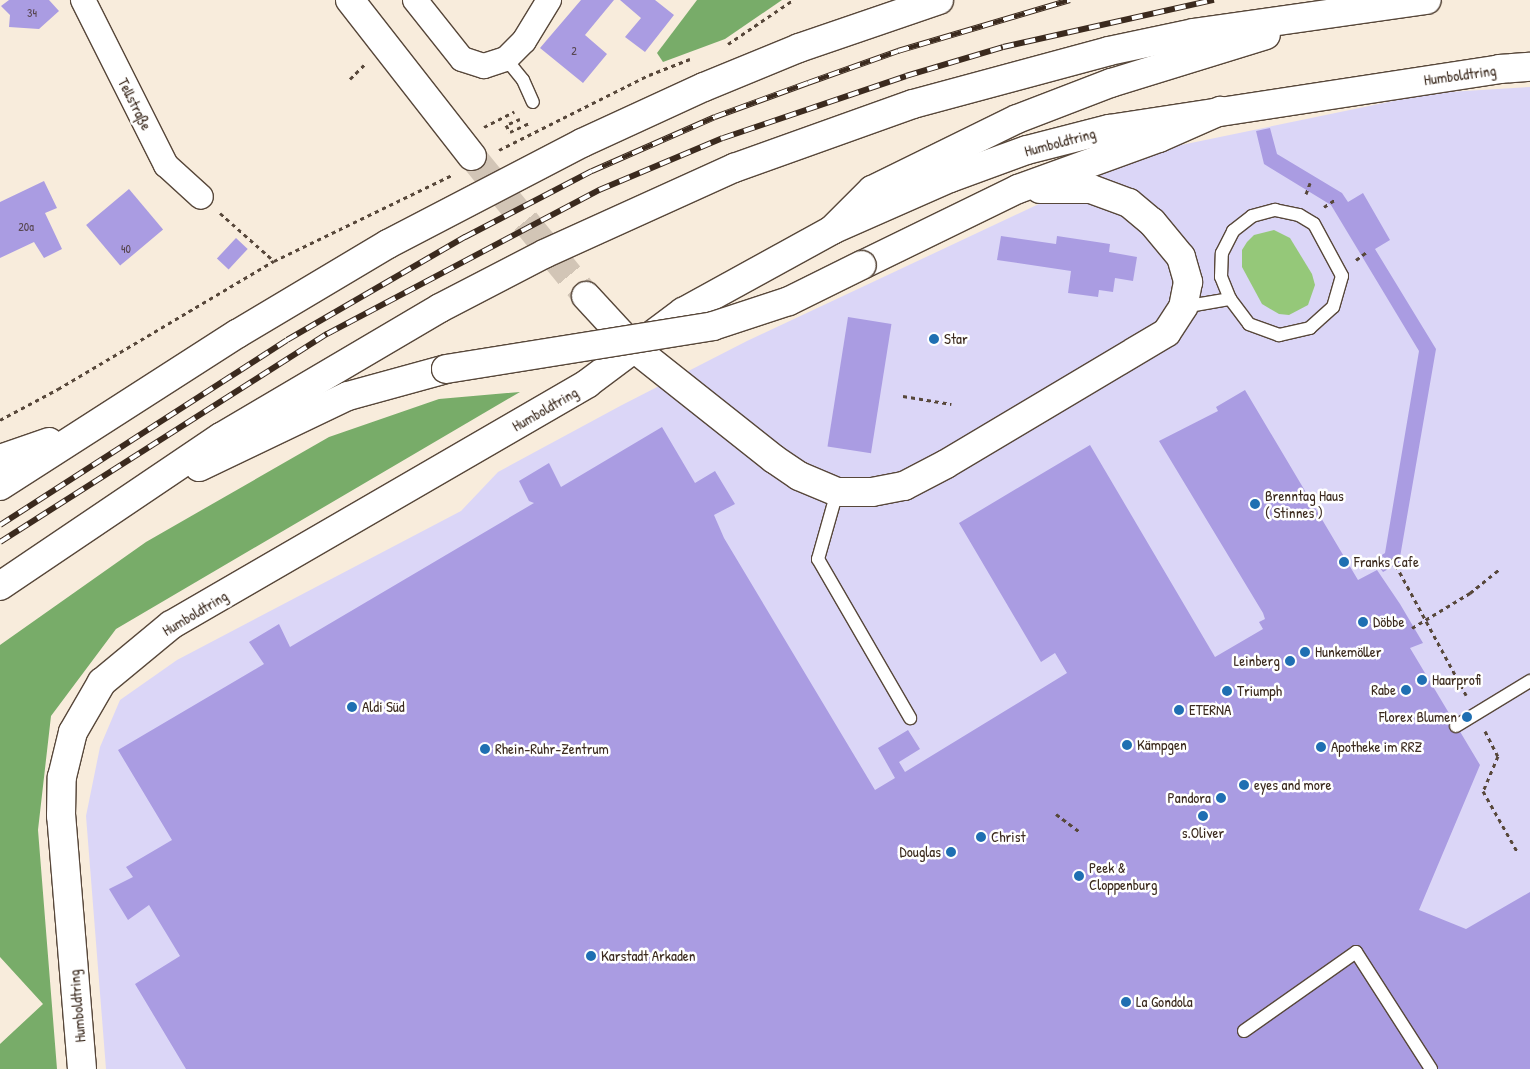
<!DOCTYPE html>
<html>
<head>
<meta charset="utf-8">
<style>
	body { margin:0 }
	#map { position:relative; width:1530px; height:1069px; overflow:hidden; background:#f8ecdc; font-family:"Patrick Hand",sans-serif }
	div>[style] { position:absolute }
	.built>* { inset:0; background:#dbd6f7 }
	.green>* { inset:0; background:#95c879 }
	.forest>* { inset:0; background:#78ac69 }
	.building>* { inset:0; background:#aa9ce2; transform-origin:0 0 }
	.secondary-tunnel>* { height:28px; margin-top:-14px; transform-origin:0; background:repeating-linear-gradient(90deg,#d2c5b6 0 28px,transparent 0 42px) }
	.path>* { height:3px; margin-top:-1.5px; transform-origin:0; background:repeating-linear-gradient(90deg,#57473a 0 4px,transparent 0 8px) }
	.roads { filter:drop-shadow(1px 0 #57473a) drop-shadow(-1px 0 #57473a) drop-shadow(0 1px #57473a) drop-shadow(0 -1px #57473a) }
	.lane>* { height:12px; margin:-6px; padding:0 6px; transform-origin:6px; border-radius:6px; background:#fff }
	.street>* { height:24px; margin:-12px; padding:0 12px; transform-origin:12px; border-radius:12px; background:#fff }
	.secondary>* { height:28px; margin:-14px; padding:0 14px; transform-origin:14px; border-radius:14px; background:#fff }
	.highway>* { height:28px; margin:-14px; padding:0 14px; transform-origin:14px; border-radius:14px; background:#fff }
	.rail>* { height:5.5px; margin-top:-2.75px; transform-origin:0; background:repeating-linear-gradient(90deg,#fff 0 11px,#3b2a1e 0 22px); box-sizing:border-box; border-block:1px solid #3b2a1e }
	.bridges { filter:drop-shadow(1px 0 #57473a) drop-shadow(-1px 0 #57473a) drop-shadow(0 1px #57473a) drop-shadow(0 -1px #57473a) }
	.lane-bridge>* { height:12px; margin:-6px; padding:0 6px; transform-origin:6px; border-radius:6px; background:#fff }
	.highway-bridge>* { height:28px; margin:-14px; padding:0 14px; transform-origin:14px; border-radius:14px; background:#fff }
	.dots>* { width:14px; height:14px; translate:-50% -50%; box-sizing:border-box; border:2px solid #fff; border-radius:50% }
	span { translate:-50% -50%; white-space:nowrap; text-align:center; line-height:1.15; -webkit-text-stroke:5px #fff; paint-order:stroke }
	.number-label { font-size:12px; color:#57464f }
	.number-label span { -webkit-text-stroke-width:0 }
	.street-label { font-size:15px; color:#3b2a1e }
	.poi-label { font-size:15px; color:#3b2a1e }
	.left { translate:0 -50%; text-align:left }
	.right { translate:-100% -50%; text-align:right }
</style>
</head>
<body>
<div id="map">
	<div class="built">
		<i style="clip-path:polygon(1530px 87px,1530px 1069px,106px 1069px,86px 816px,100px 747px,120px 700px,177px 660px,461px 511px,498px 472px,622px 405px,747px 341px,1152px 151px,1432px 93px)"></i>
	</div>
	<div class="green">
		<i style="clip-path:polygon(1274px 230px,1290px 238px,1312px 274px,1315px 285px,1308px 305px,1289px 315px,1279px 314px,1262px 304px,1242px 267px,1242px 250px,1247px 242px,1254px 235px)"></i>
	</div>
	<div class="forest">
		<i style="clip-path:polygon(697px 0,782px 0,725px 39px,663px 62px,657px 53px)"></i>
		<i style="clip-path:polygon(520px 392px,116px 629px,51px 716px,38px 830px,57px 1069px,0 1069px,0 1044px,43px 1004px,0 957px,0 645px,146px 542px,329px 437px,439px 399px)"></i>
	</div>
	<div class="building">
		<i style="clip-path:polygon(9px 0,49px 0,59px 11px,39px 29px,9px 27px,10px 15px,1px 6px)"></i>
		<i style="clip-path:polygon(581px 0,614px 0,585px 35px,607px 54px,583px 83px,540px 48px)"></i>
		<i style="clip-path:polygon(620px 0,655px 0,674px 15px,645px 52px,625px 37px,641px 18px)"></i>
		<i style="clip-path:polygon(1270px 128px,1277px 154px,1342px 193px,1348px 202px,1363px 193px,1390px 240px,1375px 249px,1436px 349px,1399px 563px,1383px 572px,1374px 560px,1385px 553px,1419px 351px,1331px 205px,1264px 164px,1256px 131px)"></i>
		<i style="clip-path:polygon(44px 181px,57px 208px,45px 213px,62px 249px,44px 258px,34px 242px,0 258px,0 202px)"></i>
		<i style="left:129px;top:189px;width:53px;height:56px;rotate:50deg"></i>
		<i style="clip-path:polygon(1001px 236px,1056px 244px,1057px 236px,1110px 244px,1109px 252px,1137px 257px,1133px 281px,1115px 278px,1113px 292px,1099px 290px,1098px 297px,1068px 293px,1071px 271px,997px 260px)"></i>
		<i style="left:236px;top:238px;width:16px;height:28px;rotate:43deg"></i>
		<i style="left:848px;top:317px;width:44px;height:131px;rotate:9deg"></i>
		<i style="clip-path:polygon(1245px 390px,1358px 580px,1377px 570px,1400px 604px,1423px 643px,1410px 648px,1480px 765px,1419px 910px,1466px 929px,1530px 892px,1530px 1069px,186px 1069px,135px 984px,180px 956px,149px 905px,128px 920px,109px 889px,133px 877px,126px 867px,172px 840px,118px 750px,264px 664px,249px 642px,279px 624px,290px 647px,534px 503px,529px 501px,519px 481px,549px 463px,561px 487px,662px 427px,695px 483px,715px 471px,735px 504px,714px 515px,724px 538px,875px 790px,895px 778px,878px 748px,908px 730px,920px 749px,899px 762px,905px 772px,1067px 673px,1055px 653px,1041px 662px,959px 523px,1090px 445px,1215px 657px,1263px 629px,1259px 622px,1265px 619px,1263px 613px,1159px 441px,1218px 411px,1216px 407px)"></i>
	</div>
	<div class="secondary-tunnel">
		<i style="left:472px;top:156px;width:181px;rotate:50.8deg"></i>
	</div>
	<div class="path">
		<i style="left:728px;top:44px;width:78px;rotate:-34.1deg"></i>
		<i style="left:350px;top:79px;width:20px;rotate:-45deg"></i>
		<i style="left:520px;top:119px;width:15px;rotate:157deg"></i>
		<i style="left:506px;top:125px;width:8px;rotate:60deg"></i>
		<i style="left:510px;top:132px;width:21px;rotate:-25deg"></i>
		<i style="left:484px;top:127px;width:34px;rotate:-27deg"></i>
		<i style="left:499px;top:150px;width:168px;rotate:-26.6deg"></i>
		<i style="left:649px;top:75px;width:44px;rotate:-21.3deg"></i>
		<i style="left:1306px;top:194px;width:12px;rotate:-70deg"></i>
		<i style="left:1324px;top:207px;width:14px;rotate:-34deg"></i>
		<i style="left:220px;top:213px;width:72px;rotate:41.6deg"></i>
		<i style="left:1356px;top:260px;width:15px;rotate:-37deg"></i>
		<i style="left:903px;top:396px;width:49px;rotate:9.5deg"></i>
		<i style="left:0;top:420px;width:66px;rotate:-28.1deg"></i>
		<i style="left:58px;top:389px;width:251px;rotate:-30.7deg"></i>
		<i style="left:274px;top:261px;width:198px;rotate:-25.8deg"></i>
		<i style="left:1392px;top:558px;width:156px;rotate:61.6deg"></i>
		<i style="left:1412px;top:628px;width:68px;rotate:-31.1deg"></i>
		<i style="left:1470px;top:593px;width:38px;rotate:-39deg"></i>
		<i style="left:1485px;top:731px;width:28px;rotate:63deg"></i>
		<i style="left:1498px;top:756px;width:38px;rotate:113deg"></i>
		<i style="left:1483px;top:791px;width:71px;rotate:60.6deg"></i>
		<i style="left:1056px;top:814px;width:30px;rotate:37deg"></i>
	</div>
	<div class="roads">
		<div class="lane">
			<i style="left:506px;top:59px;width:27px;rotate:51deg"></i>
			<i style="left:523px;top:80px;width:24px;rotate:66deg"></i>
			<i style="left:1275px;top:210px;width:25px;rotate:12deg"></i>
			<i style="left:1299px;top:215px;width:17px;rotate:31deg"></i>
			<i style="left:1314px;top:224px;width:59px;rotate:61.7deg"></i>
			<i style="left:1342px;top:276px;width:32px;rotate:106deg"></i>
			<i style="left:1333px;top:307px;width:31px;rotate:138deg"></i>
			<i style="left:1310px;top:328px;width:32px;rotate:167deg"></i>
			<i style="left:1279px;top:335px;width:32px;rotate:-160deg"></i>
			<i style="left:1249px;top:324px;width:31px;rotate:-127deg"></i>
			<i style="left:1230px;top:299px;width:24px;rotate:-112deg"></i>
			<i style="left:1221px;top:277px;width:24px;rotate:-88deg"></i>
			<i style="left:1222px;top:253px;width:25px;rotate:-63deg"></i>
			<i style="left:1233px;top:231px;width:24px;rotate:-38deg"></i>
			<i style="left:1252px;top:216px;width:24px;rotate:-15deg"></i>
			<i style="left:1183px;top:307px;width:48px;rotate:-9.7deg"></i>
			<i style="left:837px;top:492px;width:70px;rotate:105.8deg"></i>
			<i style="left:818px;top:559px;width:184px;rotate:59.9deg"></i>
			<i style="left:1244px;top:1031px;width:137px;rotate:-35.2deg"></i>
			<i style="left:1356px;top:952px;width:139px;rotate:57.3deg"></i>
		</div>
		<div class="street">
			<i style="left:83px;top:0;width:185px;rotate:63.3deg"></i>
			<i style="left:166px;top:165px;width:47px;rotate:42.4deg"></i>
			<i style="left:415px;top:0;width:75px;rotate:51.5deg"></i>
			<i style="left:462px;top:59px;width:23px;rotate:18deg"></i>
			<i style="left:484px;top:66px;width:23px;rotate:-18deg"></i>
			<i style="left:506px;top:59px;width:25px;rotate:-45deg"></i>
			<i style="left:524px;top:41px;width:48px;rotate:-58.6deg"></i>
		</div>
		<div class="secondary">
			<i style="left:350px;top:0;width:198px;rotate:52deg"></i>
			<i style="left:586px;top:296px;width:71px;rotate:47.3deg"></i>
			<i style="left:634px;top:348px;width:179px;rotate:38.4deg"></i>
			<i style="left:774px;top:459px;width:30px;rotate:34deg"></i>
			<i style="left:799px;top:476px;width:41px;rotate:22.8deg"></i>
			<i style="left:837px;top:492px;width:35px"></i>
			<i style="left:872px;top:492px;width:33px;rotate:-11deg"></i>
			<i style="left:904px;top:486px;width:47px;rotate:-27.6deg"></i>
			<i style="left:946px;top:464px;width:257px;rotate:-30.8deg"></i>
			<i style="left:1167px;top:332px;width:30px;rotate:-57deg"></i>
			<i style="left:82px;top:1069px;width:254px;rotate:-94.7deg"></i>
			<i style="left:61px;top:816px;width:39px;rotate:-89deg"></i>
			<i style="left:62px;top:777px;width:46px;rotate:-76.3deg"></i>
			<i style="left:73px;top:732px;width:58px;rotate:-59.9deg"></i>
			<i style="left:102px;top:682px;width:89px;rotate:-39.6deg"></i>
			<i style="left:171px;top:625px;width:482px;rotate:-30.1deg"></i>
			<i style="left:588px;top:383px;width:119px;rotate:-36.8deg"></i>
			<i style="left:683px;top:312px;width:170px;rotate:-28.8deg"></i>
			<i style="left:832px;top:230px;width:129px;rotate:-23.8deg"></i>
			<i style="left:950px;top:178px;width:82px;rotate:-20deg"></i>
			<i style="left:1027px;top:150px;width:85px;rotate:-14.4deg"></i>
			<i style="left:1109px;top:129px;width:395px;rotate:-8.7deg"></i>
			<i style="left:1499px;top:69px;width:31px;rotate:-4deg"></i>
		</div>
		<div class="highway">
			<i style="left:1040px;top:189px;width:51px"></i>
			<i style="left:1091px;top:189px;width:40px;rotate:20.2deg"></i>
			<i style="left:1129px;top:203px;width:30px;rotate:40deg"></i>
			<i style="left:1152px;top:222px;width:45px;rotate:50.4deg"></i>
			<i style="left:1181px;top:257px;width:26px;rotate:74deg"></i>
			<i style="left:1188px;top:282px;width:25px;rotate:101deg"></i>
			<i style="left:832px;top:230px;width:57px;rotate:-45deg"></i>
			<i style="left:872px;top:190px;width:161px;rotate:-26.1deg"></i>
			<i style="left:1017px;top:119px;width:101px;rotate:-21deg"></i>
			<i style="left:1111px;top:83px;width:162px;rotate:-17.2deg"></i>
			<i style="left:862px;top:265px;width:174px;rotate:-26deg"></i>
			<i style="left:1018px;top:189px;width:150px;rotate:-19.9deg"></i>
			<i style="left:1159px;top:138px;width:67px;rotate:-23.9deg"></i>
			<i style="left:0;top:459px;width:52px;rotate:-19.1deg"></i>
			<i style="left:199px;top:467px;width:165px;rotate:-25.5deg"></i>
			<i style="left:348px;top:396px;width:102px;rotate:-15.4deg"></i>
			<i style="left:0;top:486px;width:282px;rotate:-32.7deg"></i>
			<i style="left:237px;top:334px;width:176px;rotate:-30.8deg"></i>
			<i style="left:388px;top:244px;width:219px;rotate:-27.5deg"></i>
			<i style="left:582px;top:143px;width:134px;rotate:-24.7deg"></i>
			<i style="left:704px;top:87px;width:103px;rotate:-22.3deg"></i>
			<i style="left:799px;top:48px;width:148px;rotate:-18.9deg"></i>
			<i style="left:0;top:586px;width:267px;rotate:-34deg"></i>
			<i style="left:221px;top:437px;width:254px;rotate:-30.5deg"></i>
			<i style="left:440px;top:308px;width:117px;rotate:-27.4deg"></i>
			<i style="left:544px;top:254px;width:209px;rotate:-24.4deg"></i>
			<i style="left:734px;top:168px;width:190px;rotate:-19.7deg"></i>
			<i style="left:913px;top:104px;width:203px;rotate:-15.1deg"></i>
			<i style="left:1109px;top:51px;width:87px;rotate:-12deg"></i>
			<i style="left:1194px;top:33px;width:235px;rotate:-8.1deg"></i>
		</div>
	</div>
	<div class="rail">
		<i style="left:0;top:525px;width:341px;rotate:-32.8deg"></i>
		<i style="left:287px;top:340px;width:206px;rotate:-30.1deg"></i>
		<i style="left:465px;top:237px;width:143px;rotate:-27.5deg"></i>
		<i style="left:592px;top:171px;width:134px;rotate:-23.7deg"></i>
		<i style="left:715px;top:117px;width:99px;rotate:-20.1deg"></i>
		<i style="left:808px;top:83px;width:96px;rotate:-19.6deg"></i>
		<i style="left:898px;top:51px;width:179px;rotate:-16.5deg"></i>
		<i style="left:0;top:542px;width:388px;rotate:-32.5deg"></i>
		<i style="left:327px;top:334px;width:308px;rotate:-27.9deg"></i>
		<i style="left:599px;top:190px;width:134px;rotate:-22.8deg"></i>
		<i style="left:723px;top:138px;width:193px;rotate:-18.7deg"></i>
		<i style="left:906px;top:76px;width:101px;rotate:-16.6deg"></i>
		<i style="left:1003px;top:47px;width:216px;rotate:-12.6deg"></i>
	</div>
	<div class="bridges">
		<div class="lane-bridge">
			<i style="left:1456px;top:726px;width:87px;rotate:-31.3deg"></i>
		</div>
		<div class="highway-bridge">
			<i style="left:446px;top:369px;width:270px;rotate:-9.1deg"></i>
			<i style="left:713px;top:326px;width:80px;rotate:-18.2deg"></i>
			<i style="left:789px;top:301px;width:81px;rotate:-26.3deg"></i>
		</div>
	</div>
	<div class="dots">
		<i style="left:934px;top:339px;background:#1f6fb2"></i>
		<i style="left:1255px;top:504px;background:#1f6fb2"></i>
		<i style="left:1344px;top:562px;background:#1f6fb2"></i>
		<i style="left:1363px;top:622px;background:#1f6fb2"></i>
		<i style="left:1305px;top:652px;background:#1f6fb2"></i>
		<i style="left:1290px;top:661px;background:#1f6fb2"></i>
		<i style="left:1422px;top:680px;background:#1f6fb2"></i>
		<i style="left:1406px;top:690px;background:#1f6fb2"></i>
		<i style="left:1227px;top:691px;background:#1f6fb2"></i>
		<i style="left:352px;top:707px;background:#1f6fb2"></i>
		<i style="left:1179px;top:710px;background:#1f6fb2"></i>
		<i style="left:1467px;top:717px;background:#1f6fb2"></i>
		<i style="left:1127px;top:745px;background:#1f6fb2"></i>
		<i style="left:1321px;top:747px;background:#1f6fb2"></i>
		<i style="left:485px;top:749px;background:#1f6fb2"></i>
		<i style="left:1244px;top:785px;background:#1f6fb2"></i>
		<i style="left:1221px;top:798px;background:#1f6fb2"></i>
		<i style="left:1203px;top:816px;background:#1f6fb2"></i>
		<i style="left:981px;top:837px;background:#1f6fb2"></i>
		<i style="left:951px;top:852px;background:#1f6fb2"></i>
		<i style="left:1079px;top:876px;background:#1f6fb2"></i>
		<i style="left:591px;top:956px;background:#1f6fb2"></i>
		<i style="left:1126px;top:1002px;background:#1f6fb2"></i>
	</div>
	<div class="number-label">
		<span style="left:32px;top:13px">34</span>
		<span style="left:574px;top:51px">2</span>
		<span style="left:26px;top:227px">20a</span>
		<span style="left:126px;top:249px">40</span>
	</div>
	<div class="street-label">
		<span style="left:1460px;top:75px;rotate:-8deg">Humboldtring</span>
		<span style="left:135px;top:104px;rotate:63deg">Tellstraße</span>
		<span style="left:1060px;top:142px;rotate:-15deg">Humboldtring</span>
		<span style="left:545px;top:409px;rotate:-30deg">Humboldtring</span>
		<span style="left:195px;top:613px;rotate:-31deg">Humboldtring</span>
		<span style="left:77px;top:1006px;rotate:-95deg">Humboldtring</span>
	</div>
	<div class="poi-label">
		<span class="left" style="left:944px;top:339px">Star</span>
		<span class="left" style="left:1265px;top:504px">Brenntag Haus<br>( Stinnes )</span>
		<span class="left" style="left:1354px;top:562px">Franks Cafe</span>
		<span class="left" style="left:1373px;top:622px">Döbbe</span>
		<span class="left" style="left:1315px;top:652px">Hunkemöller</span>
		<span class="right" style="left:1280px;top:661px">Leinberg</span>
		<span class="left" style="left:1432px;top:680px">Haarprofi</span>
		<span class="right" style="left:1396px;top:690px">Rabe</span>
		<span class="left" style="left:1237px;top:691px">Triumph</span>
		<span class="left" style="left:362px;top:707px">Aldi Süd</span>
		<span class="left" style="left:1189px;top:710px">ETERNA</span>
		<span class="right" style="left:1457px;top:717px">Florex Blumen</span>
		<span class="left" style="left:1137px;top:745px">Kämpgen</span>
		<span class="left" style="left:1331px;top:747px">Apotheke im RRZ</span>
		<span class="left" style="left:495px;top:749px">Rhein-Ruhr-Zentrum</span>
		<span class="left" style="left:1254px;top:785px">eyes and more</span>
		<span class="right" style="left:1211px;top:798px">Pandora</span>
		<span style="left:1203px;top:833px">s.Oliver</span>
		<span class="left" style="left:991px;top:837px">Christ</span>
		<span class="right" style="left:941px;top:852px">Douglas</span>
		<span class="left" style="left:1089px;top:876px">Peek &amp;<br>Cloppenburg</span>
		<span class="left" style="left:601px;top:956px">Karstadt Arkaden</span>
		<span class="left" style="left:1136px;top:1002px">La Gondola</span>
	</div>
</div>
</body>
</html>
